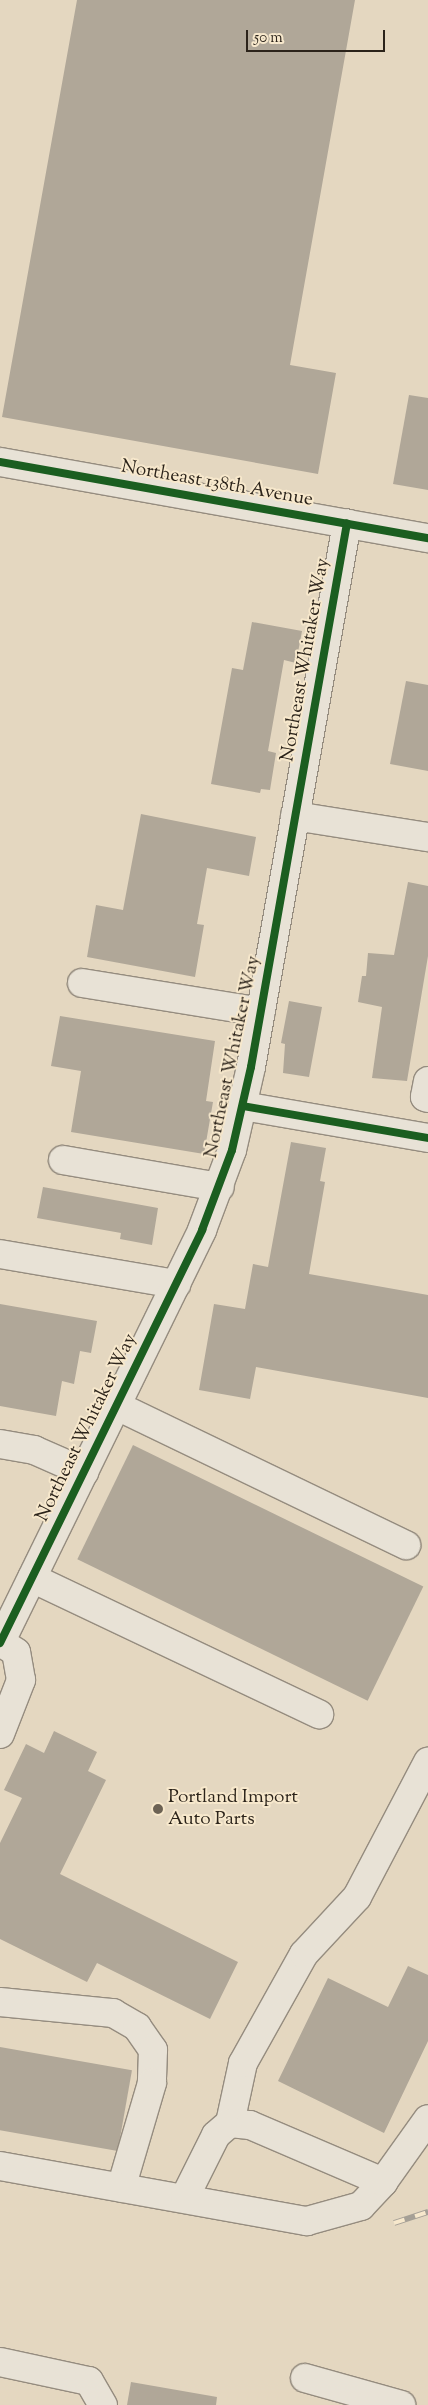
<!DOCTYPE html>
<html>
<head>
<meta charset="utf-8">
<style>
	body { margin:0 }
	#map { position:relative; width:428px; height:2405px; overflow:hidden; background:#e4d7c0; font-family:"Sorts Mill Goudy",serif }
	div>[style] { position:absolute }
	.building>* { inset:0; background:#b0a798; transform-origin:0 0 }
	.roads { filter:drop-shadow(1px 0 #958c7f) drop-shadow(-1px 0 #958c7f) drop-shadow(0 1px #958c7f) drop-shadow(0 -1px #958c7f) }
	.minor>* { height:28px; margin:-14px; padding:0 14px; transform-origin:14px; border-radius:14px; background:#e8e2d6 }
	.rail>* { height:5.5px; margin-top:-2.75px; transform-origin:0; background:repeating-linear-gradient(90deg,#f7e8cc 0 11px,#a6a096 0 22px); box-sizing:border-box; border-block:1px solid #a6a096 }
	.cycleway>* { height:8px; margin:-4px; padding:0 4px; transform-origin:4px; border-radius:4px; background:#1b5e20 }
	.dots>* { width:14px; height:14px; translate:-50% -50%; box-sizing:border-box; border:2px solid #f7e8cc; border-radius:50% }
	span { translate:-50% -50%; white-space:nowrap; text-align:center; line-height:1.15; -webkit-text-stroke:4px #f7e8cc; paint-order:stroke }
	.street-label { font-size:19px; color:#2b231a }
	.poi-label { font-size:19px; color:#2b231a }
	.left { translate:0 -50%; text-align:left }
	.scale { position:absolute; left:246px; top:30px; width:139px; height:22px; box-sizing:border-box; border:2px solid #2b231a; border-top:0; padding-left:6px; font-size:15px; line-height:18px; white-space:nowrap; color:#2b231a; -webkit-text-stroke:4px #f7e8cc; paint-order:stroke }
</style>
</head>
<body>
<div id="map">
	<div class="building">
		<i style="clip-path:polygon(77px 0,355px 0,290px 365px,336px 373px,318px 474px,2px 417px)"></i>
		<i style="clip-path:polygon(409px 395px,428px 398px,428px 490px,393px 484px)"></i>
		<i style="clip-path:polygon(252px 622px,302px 631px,296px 663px,284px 660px,268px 751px,276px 753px,270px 790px,261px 789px,260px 793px,211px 784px,232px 668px,243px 670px)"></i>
		<i style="clip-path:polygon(406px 681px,428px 685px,428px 771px,390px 764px)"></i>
		<i style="clip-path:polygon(141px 814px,256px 837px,249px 876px,207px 868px,197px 924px,204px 925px,195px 977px,87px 957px,96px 905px,123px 910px)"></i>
		<i style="clip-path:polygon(408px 882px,428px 886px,428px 956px,407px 1081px,372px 1078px,382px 1007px,358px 1002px,362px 976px,366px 976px,368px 953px,394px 955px)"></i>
		<i style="clip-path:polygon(289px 1001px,322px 1007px,309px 1077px,283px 1073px,285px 1044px,281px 1043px)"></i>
		<i style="clip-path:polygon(60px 1016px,215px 1041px,206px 1101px,213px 1102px,204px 1154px,71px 1132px,81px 1071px,51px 1066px)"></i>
		<i style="clip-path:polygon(291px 1142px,326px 1148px,320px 1181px,325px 1182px,309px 1274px,428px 1295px,428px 1398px,256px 1367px,250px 1399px,199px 1390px,214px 1304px,245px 1309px,253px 1264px,268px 1267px)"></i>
		<i style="clip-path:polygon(43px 1187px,158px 1208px,152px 1245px,120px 1239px,121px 1233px,37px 1218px)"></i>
		<i style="clip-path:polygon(0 1304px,97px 1321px,91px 1353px,80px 1351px,74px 1384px,62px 1381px,56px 1416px,0 1406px)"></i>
		<i style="left:133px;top:1445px;width:323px;height:127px;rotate:26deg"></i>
		<i style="clip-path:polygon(54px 1731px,97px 1752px,88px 1771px,106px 1780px,60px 1874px,238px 1962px,210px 2019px,97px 1963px,87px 1982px,0 1939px,0 1843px,22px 1798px,4px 1790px,26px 1744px,44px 1753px)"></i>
		<i style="clip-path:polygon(408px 1966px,428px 1975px,428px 2041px,384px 2133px,278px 2081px,328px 1978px,388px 2007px)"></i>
		<i style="left:0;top:2047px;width:134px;height:82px;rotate:10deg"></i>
		<i style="clip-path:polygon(131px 2382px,217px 2397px,216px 2405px,127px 2405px)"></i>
	</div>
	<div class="roads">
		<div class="minor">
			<i style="left:0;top:462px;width:435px;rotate:10.1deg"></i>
			<i style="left:295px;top:816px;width:135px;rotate:9deg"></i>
			<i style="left:82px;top:983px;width:181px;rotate:9.2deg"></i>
			<i style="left:428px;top:1081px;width:16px;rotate:101deg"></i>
			<i style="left:425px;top:1097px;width:3px;rotate:18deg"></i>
			<i style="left:243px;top:1106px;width:188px;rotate:9.8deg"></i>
			<i style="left:63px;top:1160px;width:159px;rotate:9.8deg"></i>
			<i style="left:0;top:1254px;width:179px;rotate:9.7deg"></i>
			<i style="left:117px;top:1406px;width:321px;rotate:25.7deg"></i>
			<i style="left:0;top:1444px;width:35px;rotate:10deg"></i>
			<i style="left:34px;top:1450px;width:55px;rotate:23.7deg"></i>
			<i style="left:32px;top:1578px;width:318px;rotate:25.4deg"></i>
			<i style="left:0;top:1643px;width:460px;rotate:-63.9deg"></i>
			<i style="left:202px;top:1230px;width:85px;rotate:-69.4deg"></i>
			<i style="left:232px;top:1150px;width:85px;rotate:-77.1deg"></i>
			<i style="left:251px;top:1067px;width:552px;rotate:-79.99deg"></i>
			<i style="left:0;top:1734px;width:58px;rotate:-68.7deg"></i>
			<i style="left:21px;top:1680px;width:28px;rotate:-100deg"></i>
			<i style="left:16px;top:1652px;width:19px;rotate:-148deg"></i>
			<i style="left:0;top:2002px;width:114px;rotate:5.6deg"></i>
			<i style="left:113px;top:2013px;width:28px;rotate:30deg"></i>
			<i style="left:137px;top:2027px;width:28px;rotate:55deg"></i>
			<i style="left:153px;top:2050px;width:33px;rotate:92deg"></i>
			<i style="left:152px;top:2083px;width:109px;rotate:106.4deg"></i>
			<i style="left:230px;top:2123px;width:61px;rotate:-77.8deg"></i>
			<i style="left:243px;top:2063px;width:125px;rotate:-60.8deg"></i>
			<i style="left:304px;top:1954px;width:78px;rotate:-47.1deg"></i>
			<i style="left:357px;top:1897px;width:153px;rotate:-62.3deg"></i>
			<i style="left:0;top:2166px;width:312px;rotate:10.2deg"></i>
			<i style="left:307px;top:2221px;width:56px;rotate:-15.5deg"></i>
			<i style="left:361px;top:2206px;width:33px;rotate:-47deg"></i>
			<i style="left:383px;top:2182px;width:77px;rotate:-54.5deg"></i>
			<i style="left:185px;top:2197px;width:69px;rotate:-63.4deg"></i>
			<i style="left:216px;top:2135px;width:18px;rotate:-41deg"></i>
			<i style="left:230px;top:2123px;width:20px;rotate:6deg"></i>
			<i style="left:250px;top:2125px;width:145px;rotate:23.2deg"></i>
			<i style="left:0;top:2362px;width:91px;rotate:12.1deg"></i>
			<i style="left:89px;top:2381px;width:28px;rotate:60deg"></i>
			<i style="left:305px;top:2378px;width:100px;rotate:15.7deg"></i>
		</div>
	</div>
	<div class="rail">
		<i style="left:394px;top:2223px;width:36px;rotate:-18deg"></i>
	</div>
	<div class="cycleway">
		<i style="left:0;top:462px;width:435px;rotate:10.1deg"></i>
		<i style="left:243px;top:1106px;width:188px;rotate:9.8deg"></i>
		<i style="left:0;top:1643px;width:460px;rotate:-63.9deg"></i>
		<i style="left:202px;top:1230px;width:85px;rotate:-69.4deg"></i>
		<i style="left:232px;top:1150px;width:85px;rotate:-77.1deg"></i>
		<i style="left:251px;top:1067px;width:552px;rotate:-79.99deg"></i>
	</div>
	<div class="dots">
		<i style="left:158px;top:1809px;background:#6c6254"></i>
	</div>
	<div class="street-label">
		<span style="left:217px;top:484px;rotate:10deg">Northeast 138th Avenue</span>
		<span style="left:306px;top:660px;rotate:-80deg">Northeast Whitaker Way</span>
		<span style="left:233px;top:1057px;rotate:-78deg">Northeast Whitaker Way</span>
		<span style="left:87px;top:1428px;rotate:-64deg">Northeast Whitaker Way</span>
	</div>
	<div class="poi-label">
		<span class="left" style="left:168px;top:1809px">Portland Import<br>Auto Parts</span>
	</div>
	<div class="scale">50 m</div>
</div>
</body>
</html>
